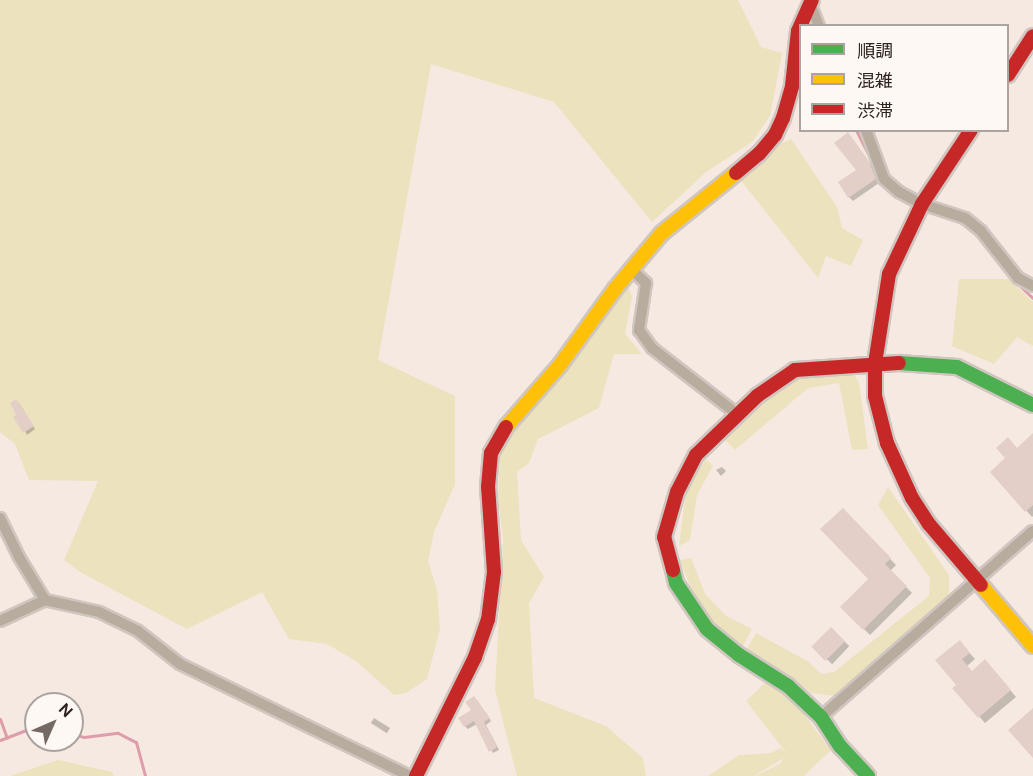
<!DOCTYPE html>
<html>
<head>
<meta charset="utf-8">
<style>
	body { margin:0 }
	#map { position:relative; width:1033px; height:776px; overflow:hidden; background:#f6e9e2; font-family:"DM Sans","Noto Sans JP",sans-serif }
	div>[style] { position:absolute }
	.green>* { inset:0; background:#ece2be }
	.shadow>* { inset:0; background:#0003; transform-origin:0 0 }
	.stream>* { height:3px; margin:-1.5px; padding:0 1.5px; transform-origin:1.5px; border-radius:1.5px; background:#dd9dab }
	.building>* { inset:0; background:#e4cec8; transform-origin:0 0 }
	.roads { filter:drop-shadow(2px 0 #d0c6c0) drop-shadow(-2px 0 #d0c6c0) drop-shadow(0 2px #d0c6c0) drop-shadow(0 -2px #d0c6c0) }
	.street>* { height:10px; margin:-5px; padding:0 5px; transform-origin:5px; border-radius:5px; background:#b7ac9d }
	.fast>* { height:14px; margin:-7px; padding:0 7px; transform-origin:7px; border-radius:7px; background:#4caf50 }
	.slow>* { height:14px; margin:-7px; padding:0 7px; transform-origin:7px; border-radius:7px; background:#ffc107 }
	.jam>* { height:14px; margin:-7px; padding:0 7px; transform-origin:7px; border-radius:7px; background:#c62828 }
	span { translate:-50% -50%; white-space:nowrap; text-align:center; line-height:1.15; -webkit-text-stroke:5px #fef8f5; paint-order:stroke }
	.legend { position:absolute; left:799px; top:24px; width:210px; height:108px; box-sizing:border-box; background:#fef8f5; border:2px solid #aba39f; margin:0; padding:8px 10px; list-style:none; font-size:18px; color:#2e241e }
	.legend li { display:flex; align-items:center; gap:12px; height:30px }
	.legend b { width:30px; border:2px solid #aba39f }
	.north { position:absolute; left:24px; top:692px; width:60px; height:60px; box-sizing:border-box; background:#fef8f5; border:2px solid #aba39f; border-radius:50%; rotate:45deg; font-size:16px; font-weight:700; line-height:24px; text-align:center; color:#2e241e }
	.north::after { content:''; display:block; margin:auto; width:21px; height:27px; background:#746963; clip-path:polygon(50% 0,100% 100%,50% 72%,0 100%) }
</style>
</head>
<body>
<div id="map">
	<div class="green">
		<i style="clip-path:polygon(0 0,738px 0,761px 47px,782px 53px,770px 116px,752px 142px,706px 172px,652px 222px,554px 102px,431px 64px,378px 360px,455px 396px,455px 484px,434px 532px,428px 561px,437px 590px,440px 629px,427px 679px,406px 693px,394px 695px,356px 661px,327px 644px,289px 639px,262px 592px,187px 629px,80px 572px,64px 560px,98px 481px,29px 480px,15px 444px,0 432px)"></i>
		<i style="clip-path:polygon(791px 139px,837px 207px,842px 228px,863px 240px,851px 266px,826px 256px,818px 278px,739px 178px,782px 143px)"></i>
		<i style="clip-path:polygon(959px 279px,1009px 279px,1033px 302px,1033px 346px,1017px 337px,994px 364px,952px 346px)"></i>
		<i style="clip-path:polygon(627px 283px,632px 297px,625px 334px,642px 354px,614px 354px,599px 408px,538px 439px,529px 463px,517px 472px,521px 540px,544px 577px,529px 603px,534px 698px,606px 726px,643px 758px,646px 776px,517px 776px,495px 690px,503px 540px,498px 497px,500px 454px,508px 431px,566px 373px)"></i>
		<i style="clip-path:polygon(850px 369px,859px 382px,868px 449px,852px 450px,839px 383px,808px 388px,735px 450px,723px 438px,768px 398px,799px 375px)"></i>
		<i style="clip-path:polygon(706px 459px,713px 466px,697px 495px,690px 540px,679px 546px,686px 490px)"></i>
		<i style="clip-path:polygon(888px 487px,949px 575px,949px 598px,835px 696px,811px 693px,747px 649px,756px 633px,809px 662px,821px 674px,834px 672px,929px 596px,930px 578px,878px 505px)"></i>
		<i style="clip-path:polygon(691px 558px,705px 594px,726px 616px,752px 629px,743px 646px,719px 628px,695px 599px,680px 560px)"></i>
		<i style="clip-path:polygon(768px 680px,793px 700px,831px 750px,804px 776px,755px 776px,780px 764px,784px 758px,754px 776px,708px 776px,739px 755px,771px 753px,781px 748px,788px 755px,746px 701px)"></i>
		<i style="clip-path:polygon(58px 760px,112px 772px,114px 776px,10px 776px)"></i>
	</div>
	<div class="shadow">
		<i style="clip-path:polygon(851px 138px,871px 165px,879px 183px,853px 201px,849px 197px,858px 171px)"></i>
		<i style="clip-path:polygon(19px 403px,35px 429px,27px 435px,18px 415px)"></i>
		<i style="clip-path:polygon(1033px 435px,1033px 516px,1032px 517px,992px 472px)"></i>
		<i style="clip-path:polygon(722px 467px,726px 471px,721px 476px,716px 470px)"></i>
		<i style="clip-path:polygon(843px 510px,896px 565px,890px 571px,912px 593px,870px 635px,842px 607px,870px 579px)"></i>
		<i style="left:831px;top:629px;width:25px;height:25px;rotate:43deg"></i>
		<i style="clip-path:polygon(960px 642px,975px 659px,967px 666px,972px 672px,991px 667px,1016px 697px,985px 723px,954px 688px,958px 685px)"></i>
		<i style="clip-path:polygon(477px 700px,491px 721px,486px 725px,499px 750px,493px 753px,477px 724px,468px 729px,465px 726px)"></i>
		<i style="left:374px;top:718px;width:19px;height:6px;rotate:32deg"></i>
	</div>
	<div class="stream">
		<i style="left:810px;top:18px;width:8px;rotate:76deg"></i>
		<i style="left:856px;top:130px;width:25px;rotate:63deg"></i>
		<i style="left:1021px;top:287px;width:16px;rotate:43deg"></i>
		<i style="left:0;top:719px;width:20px;rotate:70deg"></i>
		<i style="left:72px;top:734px;width:12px;rotate:14deg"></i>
		<i style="left:84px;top:737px;width:34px;rotate:-7deg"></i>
		<i style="left:118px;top:733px;width:20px;rotate:27deg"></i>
		<i style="left:136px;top:742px;width:35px;rotate:75deg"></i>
		<i style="left:0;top:740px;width:39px;rotate:-21deg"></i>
	</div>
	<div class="building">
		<i style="clip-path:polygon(848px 132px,868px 160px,876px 179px,848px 198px,838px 182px,856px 170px,834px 143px)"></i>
		<i style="clip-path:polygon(16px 399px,34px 426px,23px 433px,13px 417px,16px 415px,10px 403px)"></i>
		<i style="clip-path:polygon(1033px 433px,1033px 505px,1025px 512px,990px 472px,1005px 458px,996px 448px,1008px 437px,1017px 448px)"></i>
		<i style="clip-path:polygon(843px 508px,891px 558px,885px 564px,907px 586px,863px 630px,840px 607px,868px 579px,820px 529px)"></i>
		<i style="left:831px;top:627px;width:20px;height:28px;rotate:45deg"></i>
		<i style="clip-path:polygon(960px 640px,970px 653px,962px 659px,972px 671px,985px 659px,1011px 690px,978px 718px,952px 688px,956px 685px,935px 660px)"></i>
		<i style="clip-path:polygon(474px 696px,490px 718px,484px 722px,497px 747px,489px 752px,474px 721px,464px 727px,458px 718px,471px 710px,465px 702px)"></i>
		<i style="clip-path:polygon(1033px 708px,1033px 758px,1008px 730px)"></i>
	</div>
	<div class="roads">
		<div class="street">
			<i style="left:810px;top:3px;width:25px;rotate:69deg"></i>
			<i style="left:866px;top:130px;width:52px;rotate:69.8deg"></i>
			<i style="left:884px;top:179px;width:20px;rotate:41deg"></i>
			<i style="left:899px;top:192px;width:26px;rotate:28deg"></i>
			<i style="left:922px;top:204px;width:45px;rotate:18deg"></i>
			<i style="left:965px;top:218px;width:21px;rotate:39deg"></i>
			<i style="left:981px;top:231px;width:60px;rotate:51.8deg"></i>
			<i style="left:1018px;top:278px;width:17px;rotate:28deg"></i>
			<i style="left:631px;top:269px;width:21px;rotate:43deg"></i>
			<i style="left:646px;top:283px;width:48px;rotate:98.5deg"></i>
			<i style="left:639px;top:330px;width:22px;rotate:54deg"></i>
			<i style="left:652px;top:348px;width:108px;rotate:37.8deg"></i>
			<i style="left:0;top:518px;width:43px;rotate:64deg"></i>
			<i style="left:19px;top:557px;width:50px;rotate:58.8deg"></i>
			<i style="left:0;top:621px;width:50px;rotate:-25deg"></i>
			<i style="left:45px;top:600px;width:55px;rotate:12.5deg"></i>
			<i style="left:99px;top:612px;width:43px;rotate:26deg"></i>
			<i style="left:138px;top:631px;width:53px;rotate:38.2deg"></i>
			<i style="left:180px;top:664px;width:256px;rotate:26deg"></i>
			<i style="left:821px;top:717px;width:282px;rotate:-41.3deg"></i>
		</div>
		<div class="fast">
			<i style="left:899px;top:363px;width:58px;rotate:3.9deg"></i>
			<i style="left:957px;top:367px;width:85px;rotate:26.6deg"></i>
			<i style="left:673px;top:570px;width:13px;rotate:77deg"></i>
			<i style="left:676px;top:583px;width:55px;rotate:56deg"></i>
			<i style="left:707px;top:629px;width:41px;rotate:39.1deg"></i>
			<i style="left:739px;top:655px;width:58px;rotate:32.3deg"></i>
			<i style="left:788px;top:686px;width:45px;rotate:43.2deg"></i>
			<i style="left:821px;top:717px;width:35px;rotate:57deg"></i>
			<i style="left:840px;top:746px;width:41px;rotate:47deg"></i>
		</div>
		<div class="slow">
			<i style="left:506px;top:427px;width:82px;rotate:-48.9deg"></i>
			<i style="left:560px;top:365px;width:94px;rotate:-54.1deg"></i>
			<i style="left:615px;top:289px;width:73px;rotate:-50deg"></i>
			<i style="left:662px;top:233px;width:95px;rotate:-39deg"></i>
			<i style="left:981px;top:585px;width:80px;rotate:49.6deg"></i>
		</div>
		<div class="jam">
			<i style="left:1008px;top:75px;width:46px;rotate:-57.3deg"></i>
			<i style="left:971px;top:130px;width:89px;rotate:123.5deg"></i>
			<i style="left:922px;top:204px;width:77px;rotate:115.2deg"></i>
			<i style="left:889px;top:274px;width:90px;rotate:98.9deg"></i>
			<i style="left:875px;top:363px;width:33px;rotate:90deg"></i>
			<i style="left:875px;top:396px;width:49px;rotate:75.7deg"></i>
			<i style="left:887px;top:443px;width:60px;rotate:65.6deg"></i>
			<i style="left:912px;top:498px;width:31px;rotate:57deg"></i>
			<i style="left:929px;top:524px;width:80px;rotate:49.6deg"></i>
			<i style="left:736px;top:173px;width:30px;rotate:-40deg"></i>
			<i style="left:759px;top:154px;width:25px;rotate:-50deg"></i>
			<i style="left:775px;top:135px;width:19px;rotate:-65deg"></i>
			<i style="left:783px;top:118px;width:33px;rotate:-74deg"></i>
			<i style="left:792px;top:86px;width:55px;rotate:-83.8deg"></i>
			<i style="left:798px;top:31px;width:34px;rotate:-66deg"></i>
			<i style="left:673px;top:570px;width:34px;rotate:-105deg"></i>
			<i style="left:664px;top:537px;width:47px;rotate:-73.9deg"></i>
			<i style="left:677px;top:492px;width:42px;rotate:-62.8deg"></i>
			<i style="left:696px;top:455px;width:85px;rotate:-44deg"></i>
			<i style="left:757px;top:396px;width:46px;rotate:-34.4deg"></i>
			<i style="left:795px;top:370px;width:104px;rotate:-3.9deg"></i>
			<i style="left:416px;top:776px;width:133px;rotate:-63.6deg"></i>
			<i style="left:475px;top:657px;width:39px;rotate:-71deg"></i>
			<i style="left:488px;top:620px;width:48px;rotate:-82.9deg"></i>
			<i style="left:494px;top:572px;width:85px;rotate:-94deg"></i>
			<i style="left:488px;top:487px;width:34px;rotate:-85deg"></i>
			<i style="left:491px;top:453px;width:30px;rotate:-60deg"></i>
		</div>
	</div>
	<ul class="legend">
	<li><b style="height:8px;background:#4caf50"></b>順調</li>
	<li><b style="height:8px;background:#ffc107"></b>混雑</li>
	<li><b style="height:8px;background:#c62828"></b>渋滞</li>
	</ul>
	<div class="north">N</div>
</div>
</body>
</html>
